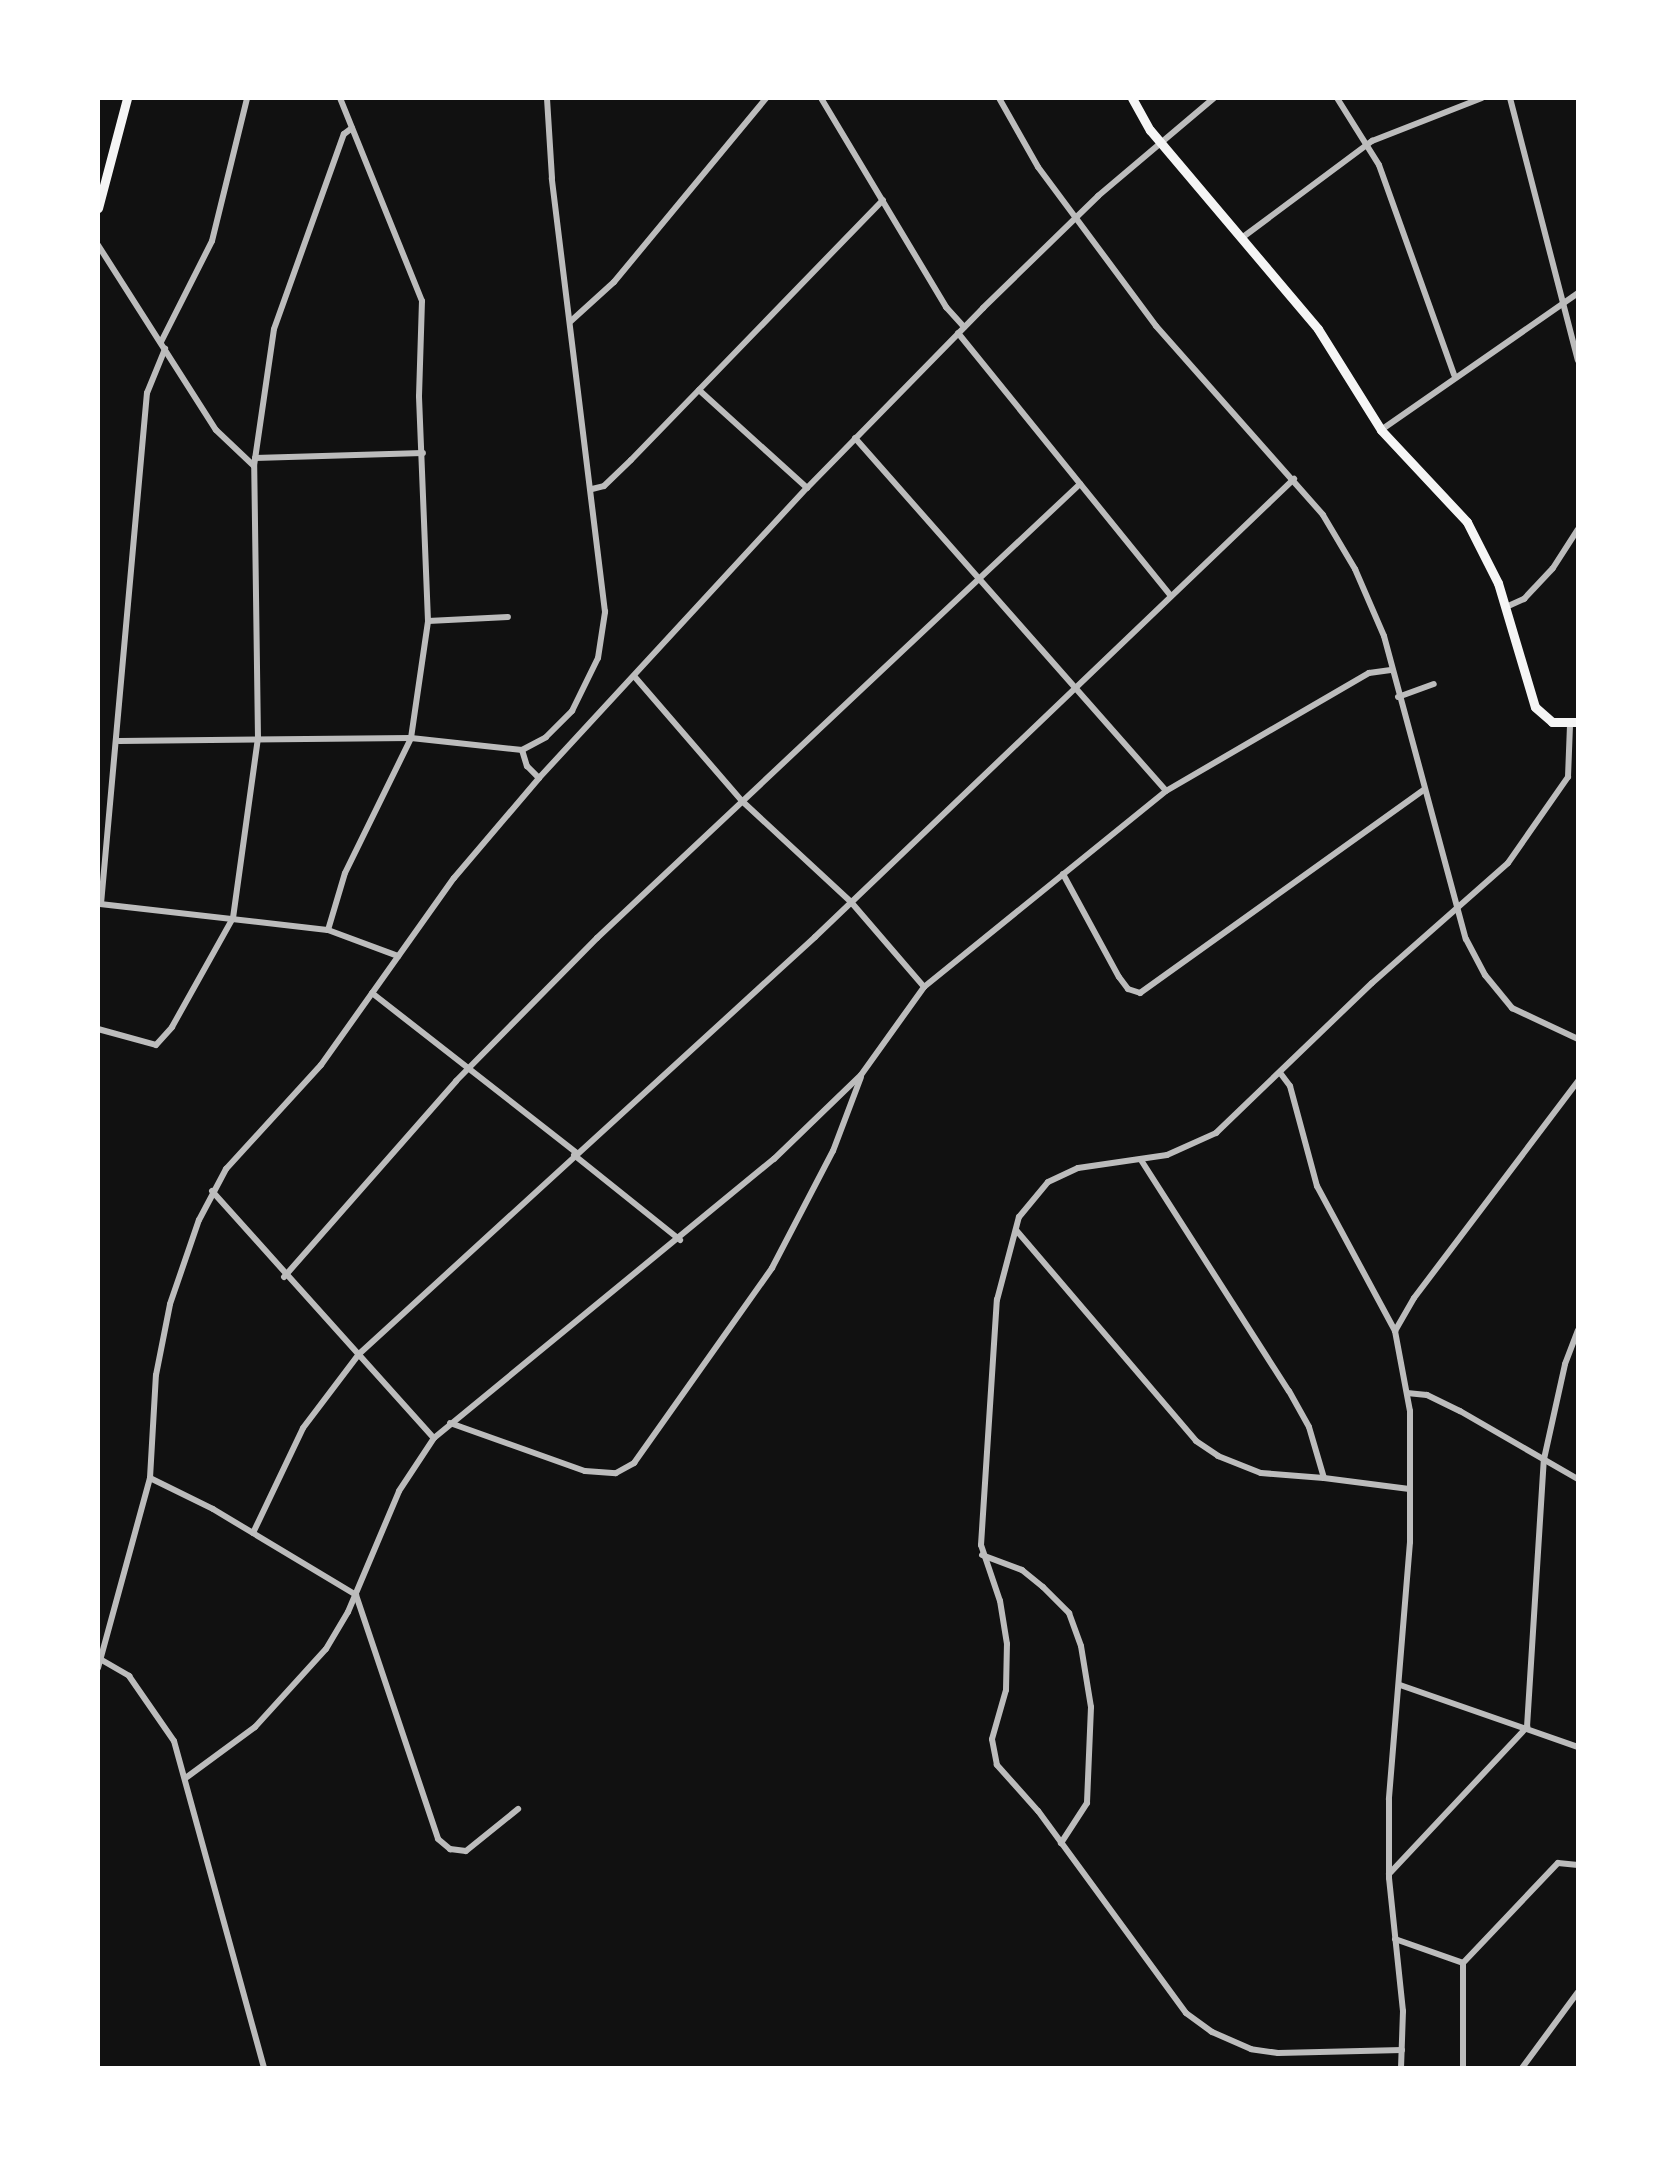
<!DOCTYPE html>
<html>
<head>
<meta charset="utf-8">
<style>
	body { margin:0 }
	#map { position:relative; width:1676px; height:2166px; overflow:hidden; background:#111; font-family:"DM Sans",sans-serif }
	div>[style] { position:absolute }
	.minor>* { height:6px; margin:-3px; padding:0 3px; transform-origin:3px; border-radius:3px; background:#bcbcbc }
	.secondary>* { height:9px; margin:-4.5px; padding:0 4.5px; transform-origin:4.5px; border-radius:4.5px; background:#f5f5f5 }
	span { translate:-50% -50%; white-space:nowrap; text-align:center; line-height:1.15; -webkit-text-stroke:6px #fff; paint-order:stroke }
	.frame { position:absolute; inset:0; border:100px solid #fff; pointer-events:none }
</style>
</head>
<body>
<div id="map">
	<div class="minor">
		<i style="left:821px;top:98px;width:244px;rotate:59.1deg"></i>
		<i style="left:946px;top:307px;width:27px;rotate:48deg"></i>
		<i style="left:999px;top:98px;width:79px;rotate:60.5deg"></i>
		<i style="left:1038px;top:167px;width:198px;rotate:53.4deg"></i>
		<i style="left:1156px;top:326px;width:252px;rotate:48.5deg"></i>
		<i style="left:1323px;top:515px;width:63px;rotate:59.3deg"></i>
		<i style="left:1355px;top:569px;width:73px;rotate:66.6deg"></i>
		<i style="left:1384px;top:636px;width:314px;rotate:74.9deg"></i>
		<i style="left:1466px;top:939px;width:41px;rotate:62.2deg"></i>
		<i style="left:1485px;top:975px;width:43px;rotate:50.7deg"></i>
		<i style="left:1512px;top:1008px;width:73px;rotate:25.2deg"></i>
		<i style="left:1337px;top:98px;width:79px;rotate:57.9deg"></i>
		<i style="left:1379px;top:165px;width:223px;rotate:70.3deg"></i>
		<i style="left:1510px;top:98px;width:271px;rotate:75.5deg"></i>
		<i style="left:1243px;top:237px;width:161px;rotate:-36.7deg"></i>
		<i style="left:1372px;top:141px;width:118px;rotate:-21.4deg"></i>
		<i style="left:98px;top:245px;width:219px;rotate:57.5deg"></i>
		<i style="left:216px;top:430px;width:52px;rotate:43.5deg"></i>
		<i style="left:571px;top:321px;width:58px;rotate:-42.2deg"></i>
		<i style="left:614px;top:282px;width:239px;rotate:-50.4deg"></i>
		<i style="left:958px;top:333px;width:336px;rotate:51deg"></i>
		<i style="left:161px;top:342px;width:113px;rotate:-63.2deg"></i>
		<i style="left:212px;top:241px;width:147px;rotate:-76.2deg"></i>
		<i style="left:699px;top:390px;width:146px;rotate:42.2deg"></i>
		<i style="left:1381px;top:430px;width:240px;rotate:-34.8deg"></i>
		<i style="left:855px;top:438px;width:470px;rotate:48.6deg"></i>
		<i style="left:255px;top:458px;width:168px;rotate:-1.7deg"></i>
		<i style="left:592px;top:489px;width:12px;rotate:-14deg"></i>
		<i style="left:604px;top:486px;width:37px;rotate:-44deg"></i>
		<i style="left:631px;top:460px;width:362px;rotate:-45.9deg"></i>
		<i style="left:1506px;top:607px;width:20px;rotate:-24deg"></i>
		<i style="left:1524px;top:599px;width:42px;rotate:-46.9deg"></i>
		<i style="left:1553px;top:568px;width:46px;rotate:-57.3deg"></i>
		<i style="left:428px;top:621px;width:80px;rotate:-2.9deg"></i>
		<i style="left:634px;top:676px;width:165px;rotate:49.2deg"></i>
		<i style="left:742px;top:801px;width:149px;rotate:42.8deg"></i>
		<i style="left:851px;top:902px;width:112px;rotate:49.3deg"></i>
		<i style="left:1398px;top:697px;width:38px;rotate:-20deg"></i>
		<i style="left:119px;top:741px;width:292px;rotate:-0.6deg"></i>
		<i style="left:411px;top:738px;width:112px;rotate:6.2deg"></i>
		<i style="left:522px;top:750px;width:17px;rotate:73deg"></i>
		<i style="left:527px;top:766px;width:17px;rotate:45deg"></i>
		<i style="left:522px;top:750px;width:27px;rotate:-28deg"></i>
		<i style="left:546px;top:737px;width:37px;rotate:-45deg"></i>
		<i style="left:572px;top:711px;width:59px;rotate:-63.9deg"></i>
		<i style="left:598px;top:658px;width:47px;rotate:-81.3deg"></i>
		<i style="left:605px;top:612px;width:437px;rotate:-97deg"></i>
		<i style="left:552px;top:178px;width:80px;rotate:-93.6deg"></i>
		<i style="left:1063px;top:874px;width:117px;rotate:61.5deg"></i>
		<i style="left:1119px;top:977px;width:15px;rotate:53deg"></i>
		<i style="left:1128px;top:989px;width:13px;rotate:18deg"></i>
		<i style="left:1140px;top:993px;width:350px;rotate:-35.6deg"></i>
		<i style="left:100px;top:904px;width:229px;rotate:6.5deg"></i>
		<i style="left:328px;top:930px;width:75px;rotate:20.4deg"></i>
		<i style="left:101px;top:904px;width:513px;rotate:-84.86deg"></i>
		<i style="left:147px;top:393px;width:48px;rotate:-67.8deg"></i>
		<i style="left:328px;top:930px;width:59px;rotate:-73.4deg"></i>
		<i style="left:345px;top:873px;width:150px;rotate:-63.9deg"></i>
		<i style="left:411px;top:738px;width:118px;rotate:-81.7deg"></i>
		<i style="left:428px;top:621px;width:225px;rotate:-92.3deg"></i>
		<i style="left:419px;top:396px;width:95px;rotate:-88.2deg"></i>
		<i style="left:422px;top:301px;width:219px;rotate:-112deg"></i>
		<i style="left:372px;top:993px;width:260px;rotate:38deg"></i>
		<i style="left:98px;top:1029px;width:60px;rotate:15.4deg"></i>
		<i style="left:156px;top:1045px;width:24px;rotate:-48deg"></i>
		<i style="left:172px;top:1027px;width:125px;rotate:-60.8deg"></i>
		<i style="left:233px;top:918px;width:182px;rotate:-82.1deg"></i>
		<i style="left:258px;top:738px;width:272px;rotate:-90.8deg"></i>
		<i style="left:254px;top:466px;width:138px;rotate:-81.7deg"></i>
		<i style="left:274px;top:329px;width:207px;rotate:-70.3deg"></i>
		<i style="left:344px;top:134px;width:10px;rotate:-37deg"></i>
		<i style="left:1281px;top:1074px;width:15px;rotate:53deg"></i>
		<i style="left:1290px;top:1086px;width:104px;rotate:74.9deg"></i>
		<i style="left:1317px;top:1186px;width:165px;rotate:61.7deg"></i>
		<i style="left:1395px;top:1331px;width:81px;rotate:79.4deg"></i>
		<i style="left:1410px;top:1411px;width:131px;rotate:90deg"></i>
		<i style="left:1410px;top:1542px;width:258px;rotate:94.7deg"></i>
		<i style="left:1389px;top:1799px;width:79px;rotate:90deg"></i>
		<i style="left:1389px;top:1878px;width:134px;rotate:84deg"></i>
		<i style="left:1403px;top:2011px;width:57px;rotate:92deg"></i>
		<i style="left:574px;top:1155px;width:136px;rotate:38.7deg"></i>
		<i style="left:1141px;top:1160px;width:274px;rotate:57.4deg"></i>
		<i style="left:1289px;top:1391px;width:41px;rotate:60.9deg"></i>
		<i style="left:1309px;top:1427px;width:53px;rotate:73.6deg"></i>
		<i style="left:1324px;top:1478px;width:86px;rotate:7.4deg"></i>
		<i style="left:212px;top:1191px;width:332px;rotate:48.1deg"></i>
		<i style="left:1016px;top:1230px;width:277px;rotate:49.5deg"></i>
		<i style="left:1196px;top:1441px;width:27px;rotate:34deg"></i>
		<i style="left:1218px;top:1456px;width:46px;rotate:21.6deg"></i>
		<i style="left:1261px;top:1473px;width:63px;rotate:4.5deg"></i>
		<i style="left:284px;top:1277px;width:261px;rotate:-48.7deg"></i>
		<i style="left:456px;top:1081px;width:201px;rotate:-45.4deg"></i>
		<i style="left:597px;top:938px;width:663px;rotate:-43.23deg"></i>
		<i style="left:1395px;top:1331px;width:38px;rotate:-60deg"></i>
		<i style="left:1414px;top:1298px;width:272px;rotate:-52.9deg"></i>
		<i style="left:1407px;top:1393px;width:20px;rotate:6deg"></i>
		<i style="left:1427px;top:1395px;width:37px;rotate:26deg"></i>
		<i style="left:1460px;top:1411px;width:136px;rotate:30deg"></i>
		<i style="left:450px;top:1423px;width:143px;rotate:19.6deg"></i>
		<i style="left:585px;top:1471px;width:31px;rotate:4deg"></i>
		<i style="left:616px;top:1473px;width:21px;rotate:-29deg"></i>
		<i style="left:634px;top:1463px;width:239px;rotate:-54.7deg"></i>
		<i style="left:772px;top:1268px;width:132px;rotate:-62.5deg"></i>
		<i style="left:833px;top:1151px;width:79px;rotate:-69.3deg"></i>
		<i style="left:150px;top:1478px;width:70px;rotate:26.2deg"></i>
		<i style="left:213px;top:1509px;width:167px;rotate:31deg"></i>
		<i style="left:253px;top:1533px;width:116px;rotate:-64.5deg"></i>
		<i style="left:303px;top:1428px;width:93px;rotate:-52.9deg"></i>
		<i style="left:359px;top:1354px;width:618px;rotate:-42.44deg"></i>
		<i style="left:815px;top:937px;width:663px;rotate:-43.72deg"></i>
		<i style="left:982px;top:1555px;width:43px;rotate:20.6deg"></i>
		<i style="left:1022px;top:1570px;width:27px;rotate:39deg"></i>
		<i style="left:1043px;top:1587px;width:37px;rotate:45deg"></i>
		<i style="left:1069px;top:1613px;width:35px;rotate:70deg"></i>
		<i style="left:1081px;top:1646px;width:62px;rotate:80.7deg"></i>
		<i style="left:1091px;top:1707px;width:96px;rotate:92.4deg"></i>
		<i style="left:1087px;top:1803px;width:48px;rotate:123deg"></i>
		<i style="left:356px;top:1595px;width:257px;rotate:71.4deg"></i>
		<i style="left:438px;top:1839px;width:16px;rotate:40deg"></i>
		<i style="left:450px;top:1849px;width:16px;rotate:7deg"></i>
		<i style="left:466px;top:1851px;width:67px;rotate:-38.9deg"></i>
		<i style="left:100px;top:1659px;width:34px;rotate:30deg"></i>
		<i style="left:129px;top:1676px;width:79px;rotate:55.3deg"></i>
		<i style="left:174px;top:1741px;width:339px;rotate:74.6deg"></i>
		<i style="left:98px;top:1668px;width:197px;rotate:-74.7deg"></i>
		<i style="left:150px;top:1478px;width:103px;rotate:-86.7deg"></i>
		<i style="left:156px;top:1375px;width:72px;rotate:-78.8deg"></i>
		<i style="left:170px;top:1304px;width:89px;rotate:-71deg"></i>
		<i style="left:199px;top:1220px;width:58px;rotate:-62.1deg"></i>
		<i style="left:226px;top:1169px;width:141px;rotate:-47.6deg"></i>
		<i style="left:321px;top:1065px;width:229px;rotate:-54.6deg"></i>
		<i style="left:454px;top:878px;width:131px;rotate:-49.6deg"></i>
		<i style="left:539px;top:778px;width:395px;rotate:-47.3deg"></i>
		<i style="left:807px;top:488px;width:252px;rotate:-45.6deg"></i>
		<i style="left:983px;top:308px;width:161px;rotate:-44.2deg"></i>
		<i style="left:1098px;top:196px;width:152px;rotate:-40.2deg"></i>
		<i style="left:1400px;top:1685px;width:188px;rotate:19.2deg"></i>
		<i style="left:187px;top:1777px;width:84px;rotate:-36.3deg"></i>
		<i style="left:255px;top:1727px;width:105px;rotate:-47.7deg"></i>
		<i style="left:326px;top:1649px;width:43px;rotate:-59.3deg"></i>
		<i style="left:348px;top:1612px;width:131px;rotate:-67.1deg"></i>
		<i style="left:399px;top:1491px;width:64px;rotate:-56.6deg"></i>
		<i style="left:434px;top:1438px;width:440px;rotate:-39.4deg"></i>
		<i style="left:774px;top:1159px;width:121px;rotate:-44deg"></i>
		<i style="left:861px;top:1075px;width:108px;rotate:-54.4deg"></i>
		<i style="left:924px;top:987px;width:311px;rotate:-39deg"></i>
		<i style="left:1166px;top:791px;width:235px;rotate:-30.2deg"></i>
		<i style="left:1369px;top:673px;width:22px;rotate:-8deg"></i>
		<i style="left:1389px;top:1874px;width:202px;rotate:-46.8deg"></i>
		<i style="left:1527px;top:1727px;width:269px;rotate:-86.4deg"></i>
		<i style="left:1544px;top:1459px;width:97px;rotate:-77.5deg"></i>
		<i style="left:1565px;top:1364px;width:36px;rotate:-69deg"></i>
		<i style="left:1395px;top:1939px;width:72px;rotate:19.4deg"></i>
		<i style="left:1463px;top:1963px;width:138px;rotate:-46.5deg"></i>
		<i style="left:1558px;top:1863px;width:20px;rotate:6deg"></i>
		<i style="left:1463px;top:1963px;width:105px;rotate:90deg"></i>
		<i style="left:1402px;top:2050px;width:124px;rotate:178.6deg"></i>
		<i style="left:1278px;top:2053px;width:27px;rotate:-172deg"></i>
		<i style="left:1251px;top:2049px;width:43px;rotate:-156.4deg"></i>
		<i style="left:1212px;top:2032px;width:32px;rotate:-144deg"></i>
		<i style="left:1186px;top:2013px;width:250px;rotate:-126.2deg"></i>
		<i style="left:1038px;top:1811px;width:62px;rotate:-131.7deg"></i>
		<i style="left:997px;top:1765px;width:26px;rotate:-101deg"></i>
		<i style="left:992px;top:1739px;width:51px;rotate:-74.1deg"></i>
		<i style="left:1006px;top:1690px;width:46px;rotate:-88.8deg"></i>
		<i style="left:1007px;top:1644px;width:44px;rotate:-99.2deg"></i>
		<i style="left:1000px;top:1601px;width:59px;rotate:-108.7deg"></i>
		<i style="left:981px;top:1545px;width:246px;rotate:-86.3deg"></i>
		<i style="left:997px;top:1300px;width:86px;rotate:-75.2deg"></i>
		<i style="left:1019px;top:1217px;width:45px;rotate:-50.4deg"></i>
		<i style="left:1048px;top:1182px;width:33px;rotate:-25deg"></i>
		<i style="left:1078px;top:1168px;width:90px;rotate:-8.3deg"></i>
		<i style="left:1167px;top:1155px;width:54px;rotate:-24.2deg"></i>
		<i style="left:1216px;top:1133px;width:216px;rotate:-43.9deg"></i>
		<i style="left:1372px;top:983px;width:181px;rotate:-41.4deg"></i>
		<i style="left:1508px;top:863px;width:105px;rotate:-55.1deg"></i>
		<i style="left:1568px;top:777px;width:53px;rotate:-87.8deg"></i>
		<i style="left:1522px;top:2068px;width:94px;rotate:-53.6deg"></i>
	</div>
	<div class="secondary">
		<i style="left:1132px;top:98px;width:37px;rotate:61deg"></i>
		<i style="left:1150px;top:130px;width:260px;rotate:49.8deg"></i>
		<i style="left:1318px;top:329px;width:119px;rotate:58deg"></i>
		<i style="left:1381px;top:430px;width:126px;rotate:46.9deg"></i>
		<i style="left:1467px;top:522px;width:68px;rotate:63.1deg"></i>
		<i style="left:1498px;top:583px;width:129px;rotate:73.4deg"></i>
		<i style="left:1535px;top:707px;width:23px;rotate:41deg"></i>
		<i style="left:1552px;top:722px;width:26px"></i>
		<i style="left:98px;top:208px;width:114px;rotate:-75.2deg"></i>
	</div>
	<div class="frame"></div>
</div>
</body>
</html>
